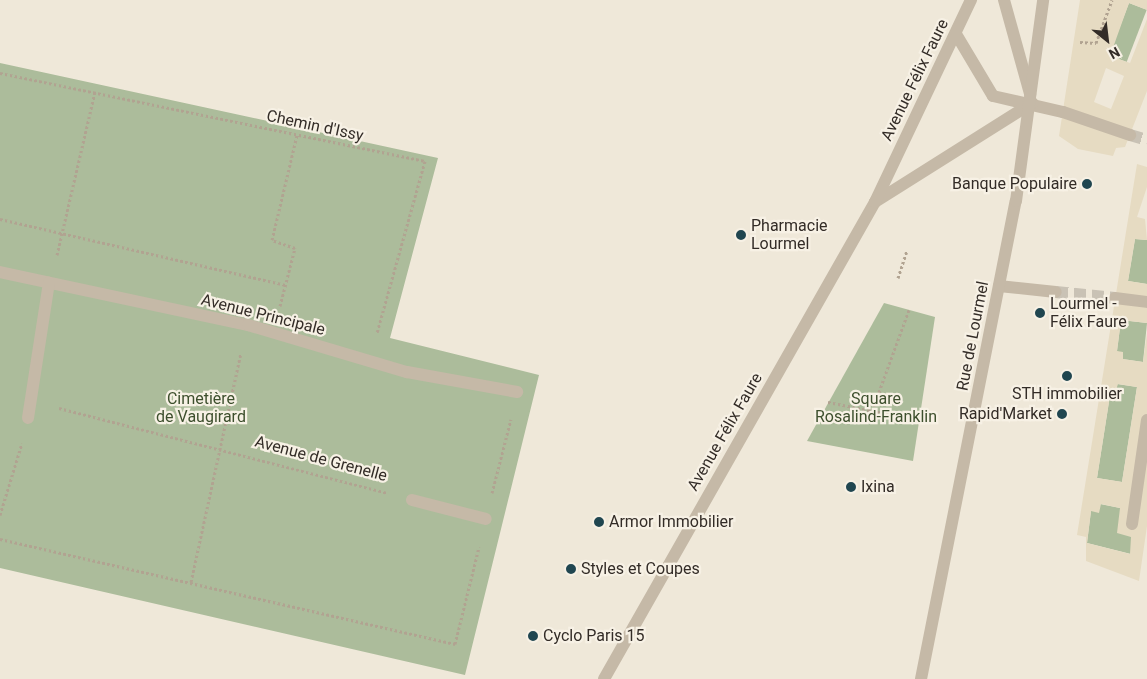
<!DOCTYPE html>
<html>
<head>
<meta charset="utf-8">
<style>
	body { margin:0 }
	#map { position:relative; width:1147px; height:679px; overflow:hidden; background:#efe8d9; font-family:Roboto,sans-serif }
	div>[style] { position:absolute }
	.green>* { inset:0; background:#acbc9b; transform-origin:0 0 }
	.plaza>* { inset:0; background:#e6dbc2 }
	.minor-tunnel>* { height:12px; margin-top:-6px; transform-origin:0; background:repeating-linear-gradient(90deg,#c9c2b5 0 12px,transparent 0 18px) }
	.path>* { height:3px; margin-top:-1.5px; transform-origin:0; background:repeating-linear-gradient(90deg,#b1a391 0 2.5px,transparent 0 5px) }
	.minor>* { height:12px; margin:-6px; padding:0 6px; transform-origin:6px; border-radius:6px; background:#c5b9a7 }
	.dots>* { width:14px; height:14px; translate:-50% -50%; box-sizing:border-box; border:2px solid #f7f1e5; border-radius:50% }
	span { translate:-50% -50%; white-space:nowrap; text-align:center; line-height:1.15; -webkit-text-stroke:4.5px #f7f1e5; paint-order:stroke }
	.street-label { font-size:16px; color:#332c27 }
	.poi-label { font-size:16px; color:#332c27 }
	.right { translate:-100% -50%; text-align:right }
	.left { translate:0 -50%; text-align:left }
	.park-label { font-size:16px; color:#3d4f2d }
	.north { position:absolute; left:1082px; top:15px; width:50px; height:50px; -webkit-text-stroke:4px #f7f1e5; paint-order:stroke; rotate:151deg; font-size:14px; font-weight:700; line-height:20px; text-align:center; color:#332c27 }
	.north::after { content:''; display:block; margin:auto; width:18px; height:22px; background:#332c27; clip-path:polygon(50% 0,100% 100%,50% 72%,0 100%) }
</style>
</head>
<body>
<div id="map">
	<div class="green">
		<i style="left:1129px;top:3px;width:19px;height:56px;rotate:21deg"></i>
		<i style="clip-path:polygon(0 63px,438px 158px,390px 338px,539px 375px,465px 675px,0 568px)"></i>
		<i style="clip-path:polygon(1135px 239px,1147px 240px,1147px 284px,1128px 281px)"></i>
		<i style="clip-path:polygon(884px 303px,935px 317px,913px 461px,807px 441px)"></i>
		<i style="clip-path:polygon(1121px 320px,1147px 323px,1143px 362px,1122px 359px,1117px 351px)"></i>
		<i style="clip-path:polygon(1117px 384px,1137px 387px,1122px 482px,1097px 478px,1111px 389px)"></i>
		<i style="clip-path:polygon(1100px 504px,1120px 508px,1131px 537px,1131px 554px,1087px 543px,1091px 511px)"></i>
	</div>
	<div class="plaza">
		<i style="clip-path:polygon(evenodd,1080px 0,1147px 0,1147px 10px,1129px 3px,1110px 56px,1130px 63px,1147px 19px,1147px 91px,1125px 147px,1116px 148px,1113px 156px,1078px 149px,1059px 136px,1080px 0,1106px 68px,1124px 76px,1111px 109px,1094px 102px,1106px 68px)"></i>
		<i style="clip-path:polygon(evenodd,1137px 164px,1147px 167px,1147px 187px,1137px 217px,1145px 219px,1147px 240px,1135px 239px,1128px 281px,1147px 284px,1147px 323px,1121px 320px,1117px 351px,1123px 352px,1123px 359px,1143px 362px,1147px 333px,1147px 526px,1139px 581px,1086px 561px,1086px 537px,1077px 535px,1137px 164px,1118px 384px,1137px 387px,1122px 482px,1097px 478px,1111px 389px,1116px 390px,1118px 384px,1137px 164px,1101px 504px,1120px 508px,1117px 533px,1131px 537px,1130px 554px,1087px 543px,1091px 511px,1099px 513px,1101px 504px)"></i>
	</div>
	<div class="minor-tunnel">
		<i style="left:1130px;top:135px;width:18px;rotate:16deg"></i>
		<i style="left:1056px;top:292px;width:59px;rotate:5.8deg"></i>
	</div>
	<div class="path">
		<i style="left:1080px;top:42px;width:16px;rotate:4deg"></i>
		<i style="left:1096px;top:43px;width:46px;rotate:-69.6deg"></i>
		<i style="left:0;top:73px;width:434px;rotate:11.7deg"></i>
		<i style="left:425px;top:161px;width:179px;rotate:105.6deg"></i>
		<i style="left:0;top:219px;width:294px;rotate:13deg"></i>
		<i style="left:57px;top:255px;width:167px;rotate:-76.9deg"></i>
		<i style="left:898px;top:278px;width:29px;rotate:-72deg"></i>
		<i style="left:280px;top:306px;width:60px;rotate:-75.5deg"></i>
		<i style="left:295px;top:248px;width:24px;rotate:-161deg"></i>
		<i style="left:272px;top:240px;width:108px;rotate:-76.6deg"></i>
		<i style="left:828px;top:402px;width:93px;rotate:11.2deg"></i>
		<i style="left:59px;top:408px;width:339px;rotate:14.5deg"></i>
		<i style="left:872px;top:411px;width:108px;rotate:-69.9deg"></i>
		<i style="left:492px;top:493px;width:76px;rotate:-75.6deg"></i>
		<i style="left:0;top:515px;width:75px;rotate:-73deg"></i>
		<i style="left:0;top:539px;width:467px;rotate:13deg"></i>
		<i style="left:455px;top:644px;width:100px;rotate:-76.1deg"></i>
		<i style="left:191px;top:582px;width:234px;rotate:-77.7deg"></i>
	</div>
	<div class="minor">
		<i style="left:1004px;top:0;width:98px;rotate:74.5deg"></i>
		<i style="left:956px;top:34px;width:72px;rotate:59.2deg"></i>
		<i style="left:993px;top:96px;width:72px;rotate:12.9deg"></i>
		<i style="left:1063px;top:112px;width:71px;rotate:18.9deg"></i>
		<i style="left:875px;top:202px;width:186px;rotate:-32.2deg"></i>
		<i style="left:0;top:272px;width:254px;rotate:12.1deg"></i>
		<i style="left:248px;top:325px;width:166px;rotate:16.5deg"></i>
		<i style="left:407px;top:372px;width:112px;rotate:10.3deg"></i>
		<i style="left:999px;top:286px;width:57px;rotate:6deg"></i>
		<i style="left:1115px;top:298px;width:32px;rotate:7deg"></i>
		<i style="left:28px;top:418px;width:137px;rotate:-81.2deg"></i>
		<i style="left:412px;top:500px;width:76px;rotate:14.4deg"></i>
		<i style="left:1132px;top:524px;width:105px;rotate:-81.8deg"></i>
		<i style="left:604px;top:679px;width:549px;rotate:-60.4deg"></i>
		<i style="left:875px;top:202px;width:224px;rotate:-64.6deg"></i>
		<i style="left:921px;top:679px;width:487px;rotate:-78.8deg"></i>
		<i style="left:1016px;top:201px;width:203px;rotate:-82.3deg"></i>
	</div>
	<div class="dots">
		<i style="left:1087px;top:184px;background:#204650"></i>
		<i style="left:741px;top:235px;background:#204650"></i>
		<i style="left:1040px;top:313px;background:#204650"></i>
		<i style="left:1067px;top:376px;background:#204650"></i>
		<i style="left:1062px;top:414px;background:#204650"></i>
		<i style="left:851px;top:487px;background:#204650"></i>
		<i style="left:599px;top:522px;background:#204650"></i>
		<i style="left:571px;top:569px;background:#204650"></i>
		<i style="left:533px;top:636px;background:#204650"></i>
	</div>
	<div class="street-label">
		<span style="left:915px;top:80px;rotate:-64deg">Avenue Félix Faure</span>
		<span style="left:315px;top:126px;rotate:12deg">Chemin d'Issy</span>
		<span style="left:263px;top:315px;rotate:14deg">Avenue Principale</span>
		<span style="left:973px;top:336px;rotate:-79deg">Rue de Lourmel</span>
		<span style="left:725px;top:432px;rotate:-60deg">Avenue Félix Faure</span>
		<span style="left:321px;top:459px;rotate:15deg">Avenue de Grenelle</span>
	</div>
	<div class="poi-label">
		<span class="right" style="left:1077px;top:184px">Banque Populaire</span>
		<span class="left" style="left:751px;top:235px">Pharmacie<br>Lourmel</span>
		<span class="left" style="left:1050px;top:313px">Lourmel -<br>Félix Faure</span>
		<span style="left:1067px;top:394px">STH immobilier</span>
		<span class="right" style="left:1052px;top:414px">Rapid'Market</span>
		<span class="left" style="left:861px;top:487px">Ixina</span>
		<span class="left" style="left:609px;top:522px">Armor Immobilier</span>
		<span class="left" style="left:581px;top:569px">Styles et Coupes</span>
		<span class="left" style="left:543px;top:636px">Cyclo Paris 15</span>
	</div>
	<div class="park-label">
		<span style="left:201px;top:408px">Cimetière<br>de Vaugirard</span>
		<span style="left:876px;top:408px">Square<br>Rosalind-Franklin</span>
	</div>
	<div class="north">N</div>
</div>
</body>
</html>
